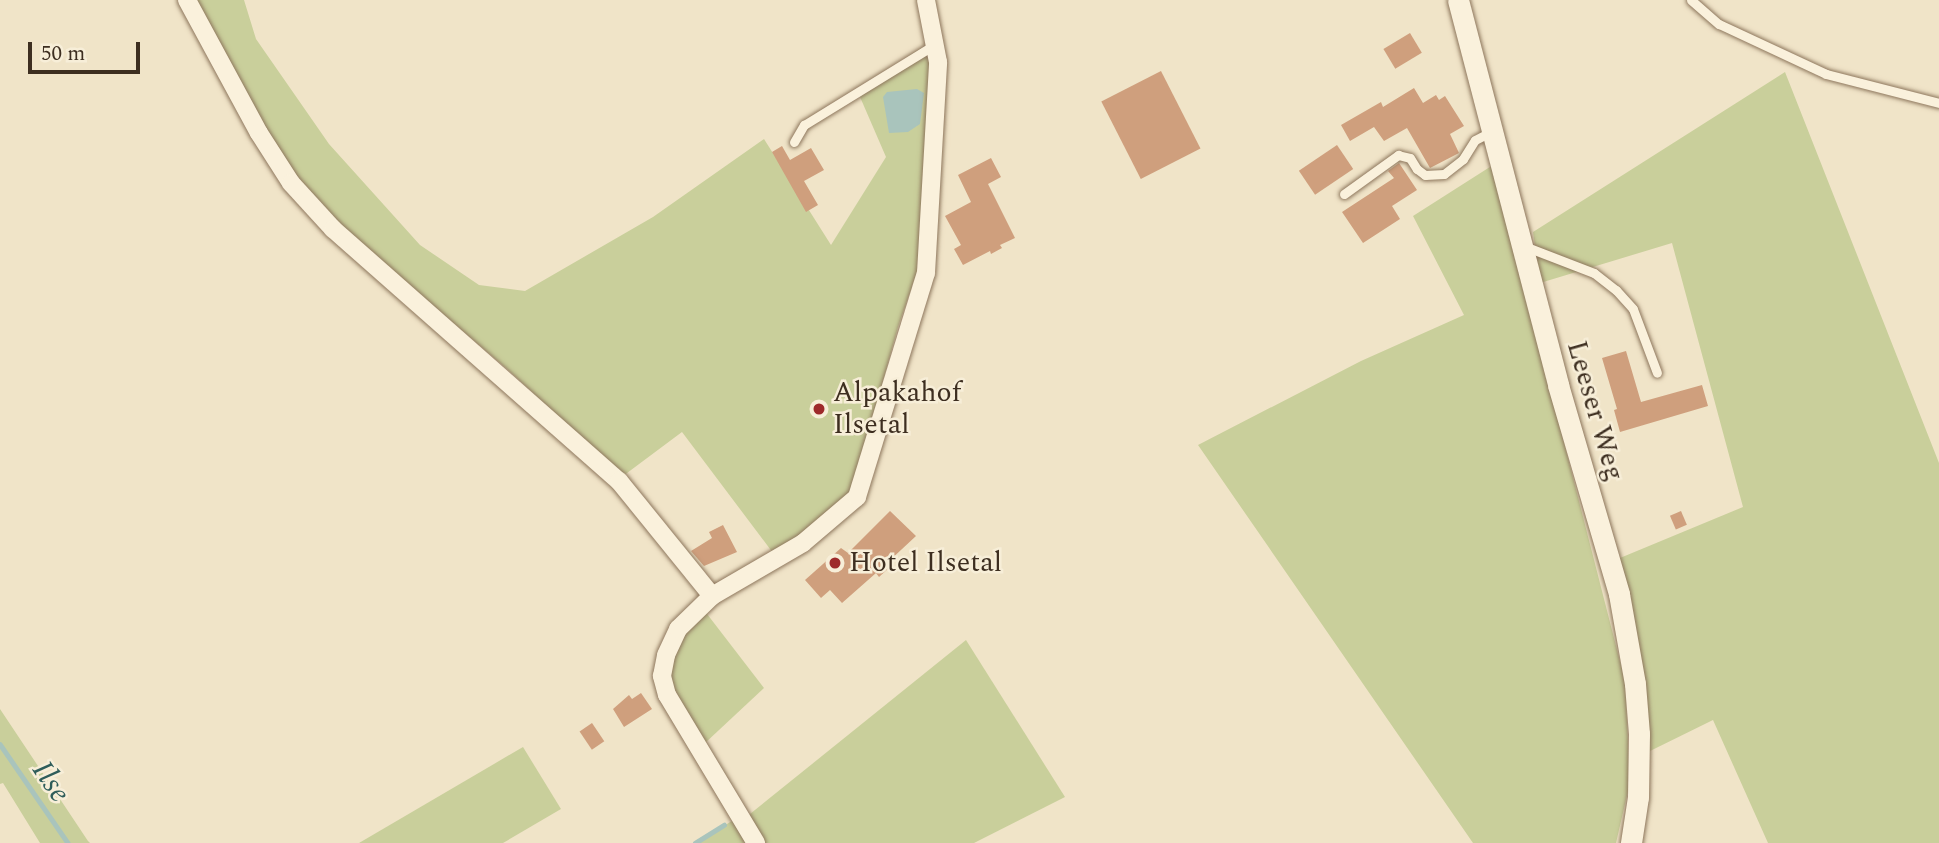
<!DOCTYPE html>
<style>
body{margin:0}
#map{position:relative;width:1939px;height:843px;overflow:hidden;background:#f0e4c8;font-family:Spectral,serif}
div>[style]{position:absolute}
.green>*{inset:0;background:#c9cf9b}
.water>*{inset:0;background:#a9c4bc}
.stream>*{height:4.5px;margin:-2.25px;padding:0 2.25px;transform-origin:2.25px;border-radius:2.25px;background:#a9c4bc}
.building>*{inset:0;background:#cf9f7d;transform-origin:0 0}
.roads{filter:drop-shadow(0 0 2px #8d765c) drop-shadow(0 0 2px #8d765c)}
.service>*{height:9px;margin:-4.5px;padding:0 4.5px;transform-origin:4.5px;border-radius:4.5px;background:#faf1dc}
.minor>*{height:18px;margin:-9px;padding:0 9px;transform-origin:9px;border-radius:9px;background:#faf1dc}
.tertiary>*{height:21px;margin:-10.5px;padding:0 10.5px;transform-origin:10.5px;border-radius:10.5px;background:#faf1dc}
.dots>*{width:19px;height:19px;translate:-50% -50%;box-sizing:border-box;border:4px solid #f7eed8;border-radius:50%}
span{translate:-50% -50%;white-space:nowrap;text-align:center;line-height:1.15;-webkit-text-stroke:5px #f7eed8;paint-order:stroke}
.poi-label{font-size:28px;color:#3d2e20}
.left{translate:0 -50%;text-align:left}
.street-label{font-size:28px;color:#3d2e20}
.water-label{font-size:30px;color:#2f5d5a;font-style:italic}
.scale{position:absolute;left:28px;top:42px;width:112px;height:32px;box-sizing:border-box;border:4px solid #3d2e20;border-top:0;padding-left:9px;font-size:21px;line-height:24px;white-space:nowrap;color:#3d2e20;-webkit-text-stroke:5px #f7eed8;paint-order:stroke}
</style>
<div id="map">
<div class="green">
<div style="clip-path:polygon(194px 0,244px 0,256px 39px,329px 144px,420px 245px,479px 285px,525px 291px,653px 217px,764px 139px,831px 245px,886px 157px,857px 90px,921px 48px,933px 67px,917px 272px,898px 327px,852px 492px,826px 518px,773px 553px,682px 432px,623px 476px,506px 368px,337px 224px,296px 180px,264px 132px)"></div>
<div style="clip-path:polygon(1785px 72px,1939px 463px,1939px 843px,1768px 843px,1713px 720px,1648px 752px,1645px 682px,1620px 558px,1743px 507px,1672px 243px,1540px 283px,1533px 232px)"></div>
<div style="clip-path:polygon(1493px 165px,1625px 681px,1630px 782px,1616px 843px,1473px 843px,1198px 445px,1361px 361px,1464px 315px,1413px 216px)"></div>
<div style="clip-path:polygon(704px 610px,764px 688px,704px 744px,671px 692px,668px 673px,682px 634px)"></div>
<div style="clip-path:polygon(966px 640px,1065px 797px,974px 843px,760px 843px,745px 818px)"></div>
<div style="clip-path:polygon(0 709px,88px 841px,90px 843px,40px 843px,3px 783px,0 784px)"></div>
<div style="clip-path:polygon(523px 747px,561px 809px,503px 843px,359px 843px)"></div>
<div style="clip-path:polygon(737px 818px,750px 843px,695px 843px)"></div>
</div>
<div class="water">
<div style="clip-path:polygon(917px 89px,924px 93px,920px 124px,908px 132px,889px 133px,883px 97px,887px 92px)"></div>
</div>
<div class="stream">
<div style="left:0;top:744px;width:120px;rotate:55.5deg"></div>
<div style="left:695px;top:843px;width:34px;rotate:-32deg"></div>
</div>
<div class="building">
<div style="left:1410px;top:33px;width:23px;height:31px;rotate:59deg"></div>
<div style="left:1161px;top:71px;width:87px;height:67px;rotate:63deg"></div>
<div style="clip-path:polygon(1414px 88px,1423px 103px,1436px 95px,1439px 100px,1445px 96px,1464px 126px,1450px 134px,1459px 153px,1430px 168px,1407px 128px,1384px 141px,1374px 127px,1350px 141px,1341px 125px,1381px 102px,1383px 107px)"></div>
<div style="left:1337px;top:145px;width:29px;height:46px;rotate:56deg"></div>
<div style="clip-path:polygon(782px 146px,790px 160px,811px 148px,824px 170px,804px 181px,818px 205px,806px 212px,772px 152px)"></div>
<div style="clip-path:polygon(991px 158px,1001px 177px,988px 184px,1015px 238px,1000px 245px,1002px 248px,991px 254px,990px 251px,963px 265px,954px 249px,961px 245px,945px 216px,971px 202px,958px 175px)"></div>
<div style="clip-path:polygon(1399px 163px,1417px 190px,1392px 206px,1400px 219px,1363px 243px,1342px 212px,1394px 178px,1388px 171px)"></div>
<div style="clip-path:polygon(1626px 351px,1641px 402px,1702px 385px,1708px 406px,1620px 432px,1614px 410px,1617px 409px,1602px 358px)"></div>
<div style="clip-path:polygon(890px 511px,916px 536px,887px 563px,890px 567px,879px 577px,876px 573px,842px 603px,830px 590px,821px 598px,805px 580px,841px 548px,848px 553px)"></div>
<div style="left:1681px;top:511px;width:15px;height:12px;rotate:67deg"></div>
<div style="clip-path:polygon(723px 525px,737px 552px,704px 566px,691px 551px,712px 538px,709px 532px)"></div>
<div style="clip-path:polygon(641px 693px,652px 709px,624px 727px,613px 709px,629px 695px,632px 699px)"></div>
<div style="left:592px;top:723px;width:22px;height:15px;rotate:56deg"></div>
</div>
<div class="roads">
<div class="service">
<div style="left:1691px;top:0;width:37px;rotate:41deg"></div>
<div style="left:1719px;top:24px;width:118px;rotate:25deg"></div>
<div style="left:1826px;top:74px;width:117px;rotate:14.4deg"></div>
<div style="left:794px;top:142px;width:20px;rotate:-60deg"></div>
<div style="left:804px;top:125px;width:153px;rotate:-31.6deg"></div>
<div style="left:1344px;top:194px;width:67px;rotate:-35.8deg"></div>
<div style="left:1398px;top:155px;width:12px;rotate:14deg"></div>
<div style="left:1410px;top:158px;width:13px;rotate:58deg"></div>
<div style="left:1417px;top:169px;width:10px;rotate:37deg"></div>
<div style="left:1425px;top:175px;width:19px;rotate:-3deg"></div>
<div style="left:1444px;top:174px;width:24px;rotate:-38deg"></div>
<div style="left:1463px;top:159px;width:22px;rotate:-58deg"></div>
<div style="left:1475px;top:140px;width:18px;rotate:-27deg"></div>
<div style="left:1524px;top:246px;width:75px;rotate:21.1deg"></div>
<div style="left:1594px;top:273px;width:28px;rotate:38deg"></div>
<div style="left:1616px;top:290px;width:25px;rotate:48deg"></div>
<div style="left:1633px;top:309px;width:68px;rotate:69.4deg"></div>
</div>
<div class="minor">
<div style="left:187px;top:0;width:151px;rotate:61.6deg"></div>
<div style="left:259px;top:133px;width:59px;rotate:57.4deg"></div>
<div style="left:291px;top:183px;width:62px;rotate:47.6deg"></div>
<div style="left:333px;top:229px;width:381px;rotate:41.4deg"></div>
<div style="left:619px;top:481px;width:148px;rotate:51deg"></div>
<div style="left:756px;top:843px;width:173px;rotate:-121deg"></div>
<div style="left:667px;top:695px;width:20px;rotate:-105deg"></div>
<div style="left:662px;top:676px;width:21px;rotate:-79deg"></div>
<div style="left:666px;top:655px;width:29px;rotate:-65deg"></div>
<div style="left:678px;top:629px;width:47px;rotate:-44.1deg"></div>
<div style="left:712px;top:596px;width:105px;rotate:-30.2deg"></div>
<div style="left:803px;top:543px;width:71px;rotate:-40.4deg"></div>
<div style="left:857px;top:497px;width:234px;rotate:-72.9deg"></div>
<div style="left:926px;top:273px;width:211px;rotate:-86.7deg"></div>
<div style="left:938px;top:62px;width:63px;rotate:-101deg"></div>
</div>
<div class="tertiary">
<div style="left:1458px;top:0;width:398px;rotate:75.4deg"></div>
<div style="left:1558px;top:385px;width:218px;rotate:73.7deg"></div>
<div style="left:1619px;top:594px;width:91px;rotate:79.9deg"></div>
<div style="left:1635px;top:684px;width:50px;rotate:85.4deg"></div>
<div style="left:1639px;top:734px;width:63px;rotate:90.9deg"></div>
<div style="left:1638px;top:797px;width:47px;rotate:98.7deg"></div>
</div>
</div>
<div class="dots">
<div style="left:819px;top:409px;background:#9e2a2b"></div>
<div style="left:835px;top:563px;background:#9e2a2b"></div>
</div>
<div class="poi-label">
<span class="left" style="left:833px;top:409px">Alpakahof<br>Ilsetal</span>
<span class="left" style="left:849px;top:563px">Hotel Ilsetal</span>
</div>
<div class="street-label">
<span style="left:1595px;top:411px;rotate:74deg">Leeser Weg</span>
</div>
<div class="water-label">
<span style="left:51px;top:782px;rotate:56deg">Ilse</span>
</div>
<div class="scale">50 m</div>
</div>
